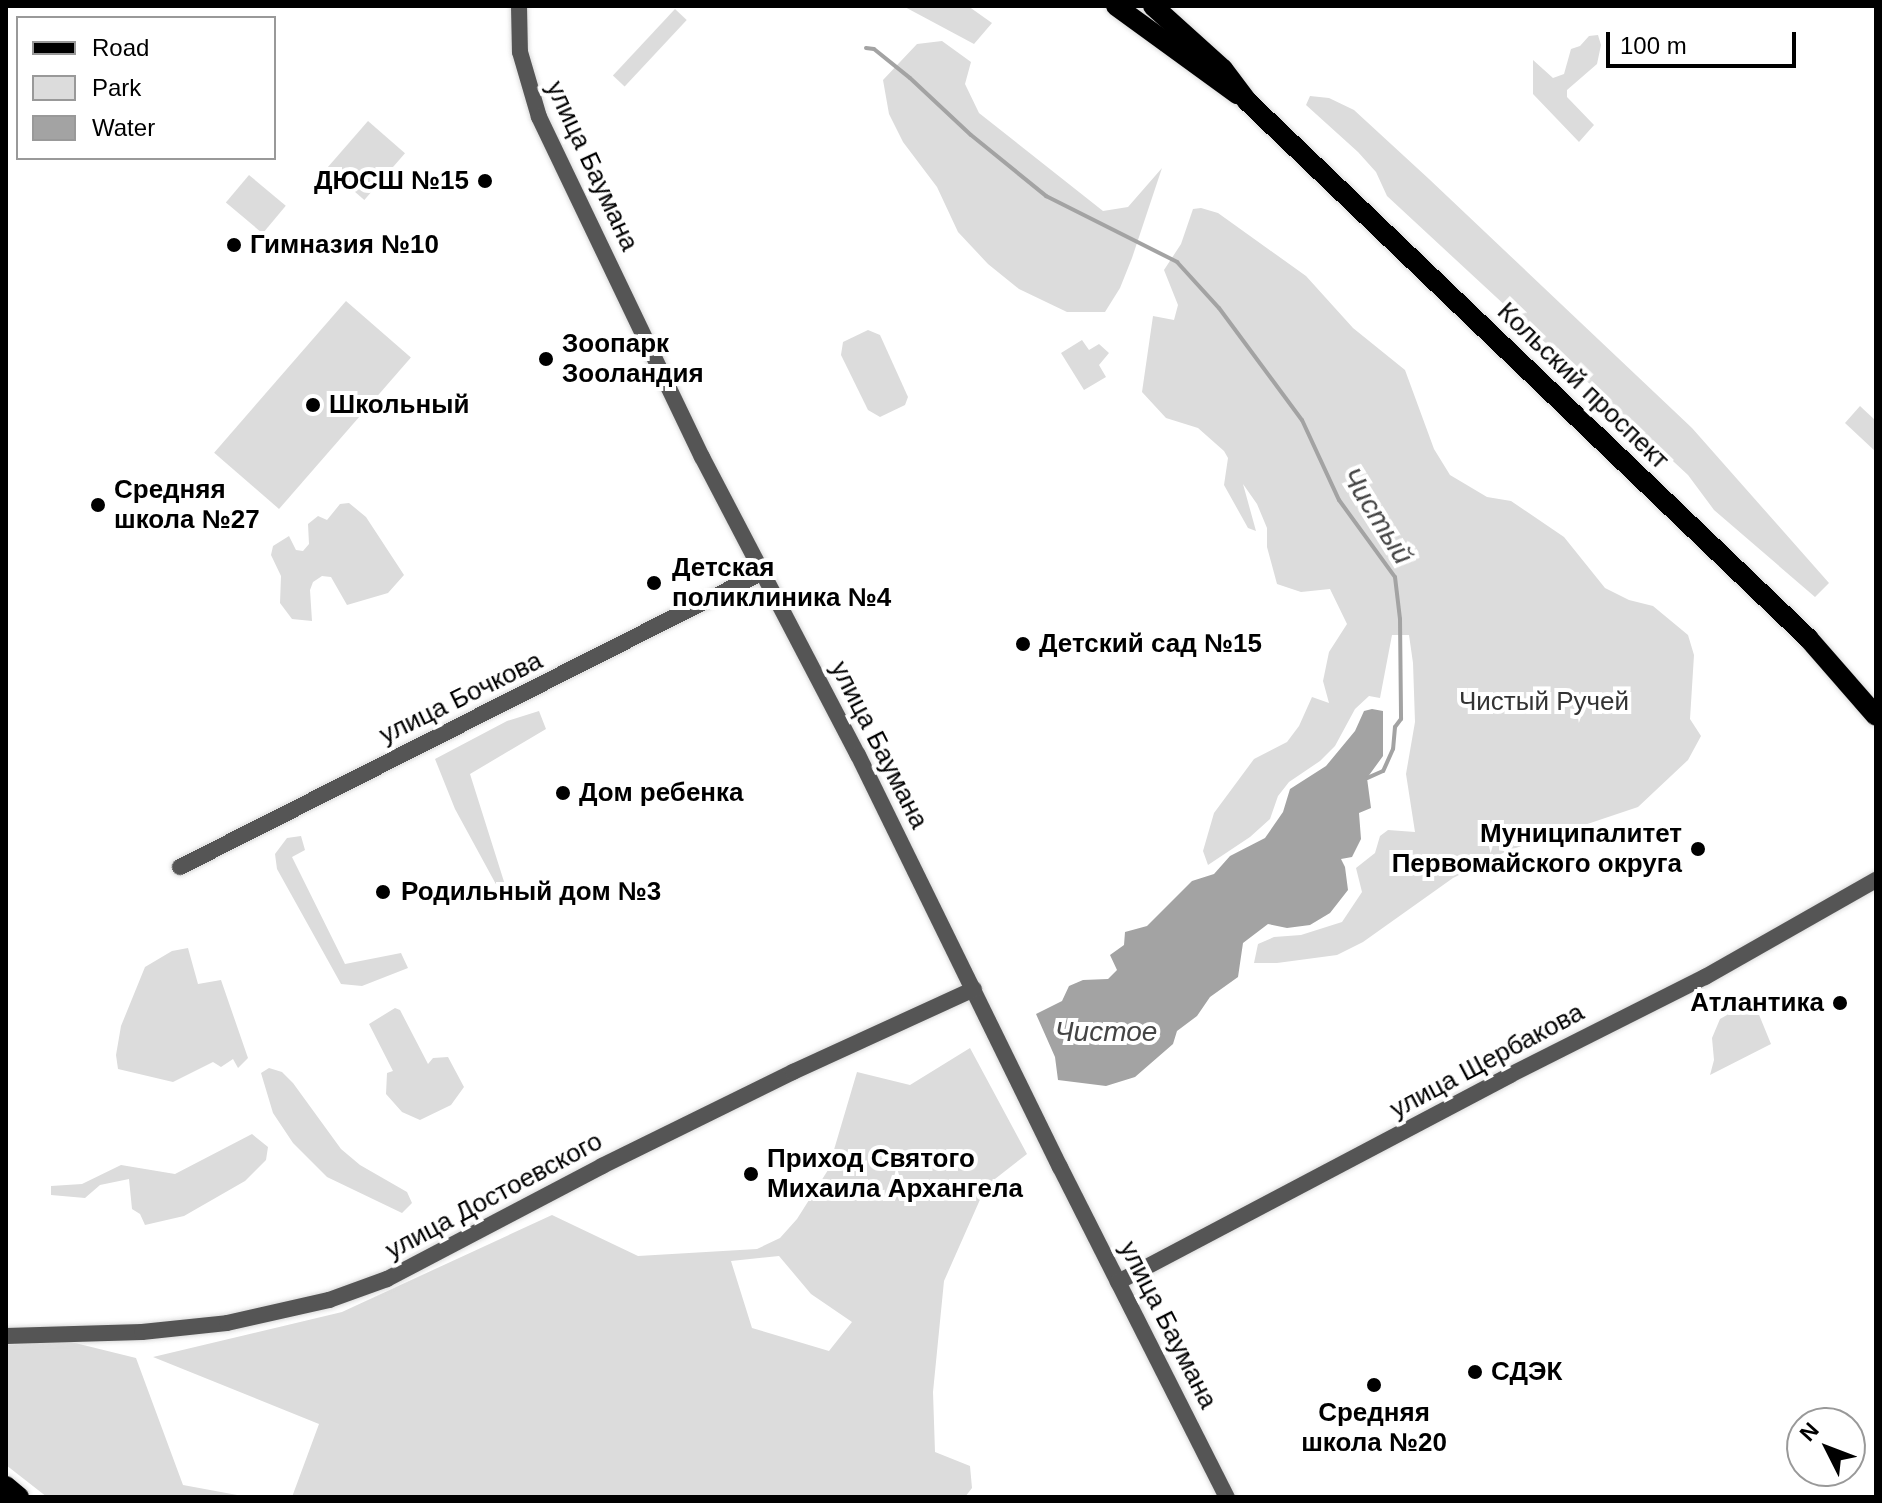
<!DOCTYPE html>
<meta charset="utf-8">
<style>
body{margin:0}
#map{position:relative;width:1882px;height:1503px;overflow:hidden;background:#fff;font-family:Helvetica,sans-serif}
div>[style]{position:absolute}
.green>*{inset:0;background:#dcdcdc;transform-origin:0 0}
.water>*{inset:0;background:#a3a3a3}
.stream>*{height:4px;margin:-2px;padding:0 2px;transform-origin:2px;border-radius:2px;background:#a3a3a3}
.roads{filter:drop-shadow(0 0 2px #dbdbdb) drop-shadow(0 0 2px #dbdbdb)}
.minor>*{height:16px;margin:-8px;padding:0 8px;transform-origin:8px;border-radius:8px;background:#555}
.major>*{height:20px;margin:-10px;padding:0 10px;transform-origin:10px;border-radius:10px;background:#000}
.dots>*{width:22px;height:22px;translate:-50% -50%;box-sizing:border-box;border:4px solid #fff;border-radius:50%}
span{translate:-50% -50%;white-space:nowrap;text-align:center;line-height:1.15;-webkit-text-stroke:8px #fff;paint-order:stroke}
.street-label{font-size:26px;color:#000}
.poi-label{font-size:26px;color:#000;font-weight:700}
.right{translate:-100% -50%;text-align:right}
.left{translate:0 -50%;text-align:left}
.park-label{font-size:26px;color:#333}
.water-label{font-size:28px;color:#444;font-style:italic}
.frame{position:absolute;inset:0;border:8px solid #000;pointer-events:none}
.legend{position:absolute;left:16px;top:16px;width:260px;height:144px;box-sizing:border-box;background:#fff;border:2px solid #999;margin:0;padding:10px 14px;list-style:none;font-size:24px;color:#000}
.legend li{display:flex;align-items:center;gap:16px;height:40px}
.legend b{width:40px;border:2px solid #999}
.north{position:absolute;left:1786px;top:1407px;width:80px;height:80px;box-sizing:border-box;background:#fff;border:2px solid #999;border-radius:50%;rotate:312deg;font-size:22px;font-weight:700;line-height:32px;text-align:center;color:#000}
.north::after{content:'';display:block;margin:auto;width:28px;height:36px;background:#000;clip-path:polygon(50% 0,100% 100%,50% 72%,0 100%)}
.scale{position:absolute;left:1606px;top:32px;width:190px;height:36px;box-sizing:border-box;border:4px solid #000;border-top:0;padding-left:10px;font-size:24px;line-height:28px;white-space:nowrap;color:#000;-webkit-text-stroke:6px #fff;paint-order:stroke}
</style>
<div id="map">
<div class="green">
<div style="clip-path:polygon(903px 6px,968px 6px,992px 23px,974px 44px)"></div>
<div style="left:675px;top:9px;width:16px;height:91px;rotate:43deg"></div>
<div style="clip-path:polygon(1598px 35px,1601px 45px,1597px 64px,1567px 90px,1567px 97px,1594px 125px,1579px 142px,1533px 94px,1533px 60px,1553px 78px,1564px 74px,1571px 49px,1580px 46px,1589px 36px)"></div>
<div style="clip-path:polygon(942px 41px,971px 62px,965px 84px,979px 113px,1103px 211px,1128px 207px,1162px 168px,1132px 258px,1120px 288px,1105px 312px,1067px 312px,1019px 289px,988px 264px,958px 232px,937px 187px,903px 142px,889px 114px,883px 80px,917px 44px)"></div>
<div style="clip-path:polygon(1310px 96px,1329px 98px,1354px 110px,1429px 179px,1692px 428px,1829px 583px,1815px 597px,1714px 510px,1688px 475px,1387px 196px,1376px 172px,1358px 152px,1306px 105px)"></div>
<div style="left:368px;top:121px;width:49px;height:62px;rotate:41deg"></div>
<div style="left:249px;top:175px;width:48px;height:36px;rotate:40deg"></div>
<div style="clip-path:polygon(1201px 208px,1218px 213px,1306px 276px,1353px 328px,1405px 370px,1434px 449px,1450px 475px,1487px 497px,1511px 501px,1564px 537px,1605px 588px,1629px 600px,1653px 606px,1688px 635px,1694px 655px,1690px 719px,1701px 736px,1688px 760px,1638px 807px,1507px 851px,1453px 878px,1363px 942px,1337px 955px,1277px 963px,1254px 963px,1258px 944px,1274px 937px,1301px 935px,1342px 922px,1362px 892px,1356px 868px,1375px 853px,1380px 836px,1388px 830px,1415px 832px,1406px 774px,1415px 722px,1413px 663px,1409px 635px,1392px 635px,1380px 698px,1369px 696px,1355px 709px,1335px 746px,1320px 761px,1289px 782px,1278px 796px,1270px 819px,1250px 837px,1208px 865px,1203px 851px,1214px 813px,1254px 759px,1287px 742px,1299px 726px,1312px 697px,1329px 703px,1323px 681px,1329px 652px,1347px 624px,1330px 589px,1301px 592px,1277px 584px,1267px 547px,1267px 528px,1257px 504px,1243px 484px,1256px 531px,1248px 528px,1224px 485px,1228px 458px,1224px 451px,1198px 428px,1166px 418px,1142px 392px,1153px 316px,1174px 320px,1178px 305px,1164px 270px,1181px 244px,1193px 209px)"></div>
<div style="left:346px;top:301px;width:86px;height:201px;rotate:41deg"></div>
<div style="clip-path:polygon(868px 330px,880px 335px,908px 397px,905px 405px,880px 417px,868px 410px,841px 355px,843px 342px)"></div>
<div style="clip-path:polygon(1082px 340px,1089px 350px,1099px 344px,1109px 353px,1099px 365px,1106px 377px,1084px 390px,1061px 353px)"></div>
<div style="clip-path:polygon(1860px 406px,1876px 421px,1876px 452px,1845px 423px)"></div>
<div style="clip-path:polygon(349px 503px,366px 517px,404px 575px,388px 593px,347px 605px,331px 577px,322px 576px,313px 582px,310px 590px,312px 621px,292px 619px,280px 603px,281px 576px,271px 555px,273px 546px,289px 536px,296px 550px,303px 551px,309px 544px,308px 524px,318px 516px,327px 520px,340px 504px)"></div>
<div style="clip-path:polygon(539px 711px,546px 729px,470px 774px,506px 888px,498px 888px,455px 809px,435px 759px,507px 721px)"></div>
<div style="clip-path:polygon(301px 836px,305px 850px,292px 857px,345px 964px,401px 953px,408px 968px,362px 986px,341px 984px,277px 869px,275px 854px,287px 838px)"></div>
<div style="clip-path:polygon(188px 948px,198px 984px,221px 980px,248px 1058px,238px 1068px,233px 1059px,221px 1067px,213px 1062px,173px 1082px,118px 1069px,116px 1055px,121px 1026px,145px 967px,172px 951px)"></div>
<div style="clip-path:polygon(1753px 1000px,1771px 1044px,1710px 1075px,1714px 1060px,1712px 1038px,1720px 1019px)"></div>
<div style="clip-path:polygon(395px 1008px,400px 1010px,428px 1064px,433px 1058px,448px 1057px,464px 1087px,451px 1105px,420px 1120px,402px 1112px,386px 1094px,387px 1073px,393px 1071px,369px 1024px)"></div>
<div style="clip-path:polygon(evenodd,970px 1048px,1027px 1154px,986px 1186px,944px 1281px,933px 1392px,935px 1452px,970px 1466px,972px 1488px,965px 1497px,292px 1497px,319px 1424px,153px 1357px,342px 1312px,552px 1215px,638px 1256px,757px 1249px,780px 1238px,797px 1219px,828px 1170px,857px 1072px,910px 1085px,970px 1048px,779px 1256px,811px 1294px,852px 1322px,829px 1351px,752px 1328px,731px 1261px,779px 1256px)"></div>
<div style="clip-path:polygon(269px 1068px,282px 1072px,293px 1083px,341px 1149px,360px 1165px,407px 1192px,412px 1203px,402px 1213px,327px 1177px,293px 1143px,273px 1113px,261px 1073px)"></div>
<div style="clip-path:polygon(252px 1134px,268px 1147px,266px 1160px,245px 1181px,184px 1216px,145px 1225px,140px 1214px,132px 1209px,129px 1179px,100px 1185px,85px 1198px,51px 1195px,51px 1186px,82px 1184px,121px 1165px,175px 1174px)"></div>
<div style="clip-path:polygon(67px 1341px,136px 1358px,183px 1485px,248px 1497px,47px 1497px,6px 1465px,6px 1345px)"></div>
</div>
<div class="water">
<div style="clip-path:polygon(1372px 709px,1383px 711px,1383px 756px,1367px 778px,1371px 808px,1359px 813px,1361px 839px,1352px 857px,1341px 859px,1345px 867px,1348px 890px,1330px 913px,1310px 925px,1287px 928px,1268px 924px,1243px 943px,1238px 977px,1210px 997px,1197px 1016px,1177px 1031px,1173px 1044px,1135px 1077px,1106px 1086px,1058px 1080px,1055px 1057px,1036px 1014px,1062px 1001px,1069px 986px,1083px 980px,1108px 979px,1117px 970px,1110px 955px,1124px 945px,1125px 932px,1147px 926px,1192px 881px,1214px 874px,1230px 856px,1265px 838px,1283px 812px,1290px 789px,1326px 766px,1355px 731px,1364px 711px)"></div>
</div>
<div class="stream">
<div style="left:866px;top:48px;width:8px;rotate:7deg"></div>
<div style="left:874px;top:49px;width:46px;rotate:38.9deg"></div>
<div style="left:910px;top:78px;width:83px;rotate:43.1deg"></div>
<div style="left:971px;top:135px;width:97px;rotate:39.1deg"></div>
<div style="left:1046px;top:196px;width:147px;rotate:26.7deg"></div>
<div style="left:1177px;top:262px;width:62px;rotate:47.6deg"></div>
<div style="left:1219px;top:308px;width:139px;rotate:53.5deg"></div>
<div style="left:1302px;top:420px;width:88px;rotate:65.2deg"></div>
<div style="left:1339px;top:500px;width:95px;rotate:54deg"></div>
<div style="left:1395px;top:577px;width:42px;rotate:83.2deg"></div>
<div style="left:1400px;top:619px;width:100px;rotate:89.4deg"></div>
<div style="left:1401px;top:719px;width:10px;rotate:127deg"></div>
<div style="left:1395px;top:727px;width:22px;rotate:95deg"></div>
<div style="left:1393px;top:749px;width:24px;rotate:114deg"></div>
<div style="left:1383px;top:771px;width:17px;rotate:156deg"></div>
</div>
<div class="roads">
<div class="minor">
<div style="left:519px;top:6px;width:46px;rotate:88.8deg"></div>
<div style="left:520px;top:52px;width:68px;rotate:73.7deg"></div>
<div style="left:539px;top:117px;width:377px;rotate:64.4deg"></div>
<div style="left:702px;top:457px;width:336px;rotate:62.4deg"></div>
<div style="left:858px;top:755px;width:459px;rotate:63.9deg"></div>
<div style="left:1060px;top:1167px;width:370px;rotate:63.2deg"></div>
<div style="left:180px;top:867px;width:653px;rotate:-26.84deg"></div>
<div style="left:1118px;top:1282px;width:443px;rotate:-27.8deg"></div>
<div style="left:1510px;top:1075px;width:218px;rotate:-26.7deg"></div>
<div style="left:1705px;top:977px;width:197px;rotate:-29.6deg"></div>
<div style="left:6px;top:1336px;width:136px;rotate:-1.7deg"></div>
<div style="left:142px;top:1332px;width:85px;rotate:-6deg"></div>
<div style="left:227px;top:1323px;width:105px;rotate:-12.7deg"></div>
<div style="left:329px;top:1300px;width:62px;rotate:-19.9deg"></div>
<div style="left:387px;top:1279px;width:243px;rotate:-27.7deg"></div>
<div style="left:602px;top:1166px;width:213px;rotate:-26.2deg"></div>
<div style="left:793px;top:1072px;width:199px;rotate:-24.6deg"></div>
</div>
<div class="major">
<div style="left:1116px;top:6px;width:150px;rotate:36deg"></div>
<div style="left:1153px;top:6px;width:94px;rotate:42deg"></div>
<div style="left:1223px;top:69px;width:40px;rotate:53deg"></div>
<div style="left:1247px;top:101px;width:777px;rotate:43.75deg"></div>
<div style="left:1808px;top:638px;width:103px;rotate:48.9deg"></div>
<div style="left:6px;top:1486px;width:17px;rotate:40deg"></div>
</div>
</div>
<div class="dots">
<div style="left:485px;top:181px;background:#000"></div>
<div style="left:234px;top:245px;background:#000"></div>
<div style="left:546px;top:359px;background:#000"></div>
<div style="left:313px;top:405px;background:#000"></div>
<div style="left:98px;top:505px;background:#000"></div>
<div style="left:654px;top:583px;background:#000"></div>
<div style="left:1023px;top:644px;background:#000"></div>
<div style="left:563px;top:793px;background:#000"></div>
<div style="left:1698px;top:849px;background:#000"></div>
<div style="left:383px;top:892px;background:#000"></div>
<div style="left:1840px;top:1003px;background:#000"></div>
<div style="left:751px;top:1174px;background:#000"></div>
<div style="left:1475px;top:1372px;background:#000"></div>
<div style="left:1374px;top:1385px;background:#000"></div>
</div>
<div class="street-label">
<span style="left:592px;top:166px;rotate:65deg">улица Баумана</span>
<span style="left:1583px;top:386px;rotate:44deg">Кольский проспект</span>
<span style="left:461px;top:698px;rotate:-26deg">улица Бочкова</span>
<span style="left:879px;top:745px;rotate:63deg">улица Баумана</span>
<span style="left:1487px;top:1061px;rotate:-28deg">улица Щербакова</span>
<span style="left:494px;top:1196px;rotate:-28deg">улица Достоевского</span>
<span style="left:1168px;top:1325px;rotate:63deg">улица Баумана</span>
</div>
<div class="poi-label">
<span class="right" style="left:469px;top:181px">ДЮСШ №15</span>
<span class="left" style="left:250px;top:245px">Гимназия №10</span>
<span class="left" style="left:562px;top:359px">Зоопарк<br>Зооландия</span>
<span class="left" style="left:329px;top:405px">Школьный</span>
<span class="left" style="left:114px;top:505px">Средняя<br>школа №27</span>
<span class="left" style="left:672px;top:583px">Детская<br>поликлиника №4</span>
<span class="left" style="left:1039px;top:644px">Детский сад №15</span>
<span class="left" style="left:579px;top:793px">Дом ребенка</span>
<span class="right" style="left:1682px;top:849px">Муниципалитет<br>Первомайского округа</span>
<span class="left" style="left:401px;top:892px">Родильный дом №3</span>
<span class="right" style="left:1824px;top:1003px">Атлантика</span>
<span class="left" style="left:767px;top:1174px">Приход Святого<br>Михаила Архангела</span>
<span class="left" style="left:1491px;top:1372px">СДЭК</span>
<span style="left:1374px;top:1428px">Средняя<br>школа №20</span>
</div>
<div class="park-label">
<span style="left:1544px;top:702px">Чистый Ручей</span>
</div>
<div class="water-label">
<span style="left:1377px;top:516px;rotate:58deg">Чистый</span>
<span style="left:1106px;top:1032px">Чистое</span>
</div>
<div class="frame"></div>
<ul class="legend">
<li><b style="height:10px;background:#000"></b>Road</li>
<li><b style="height:22px;background:#dcdcdc"></b>Park</li>
<li><b style="height:22px;background:#a3a3a3"></b>Water</li>
</ul>
<div class="north">N</div>
<div class="scale">100 m</div>
</div>
